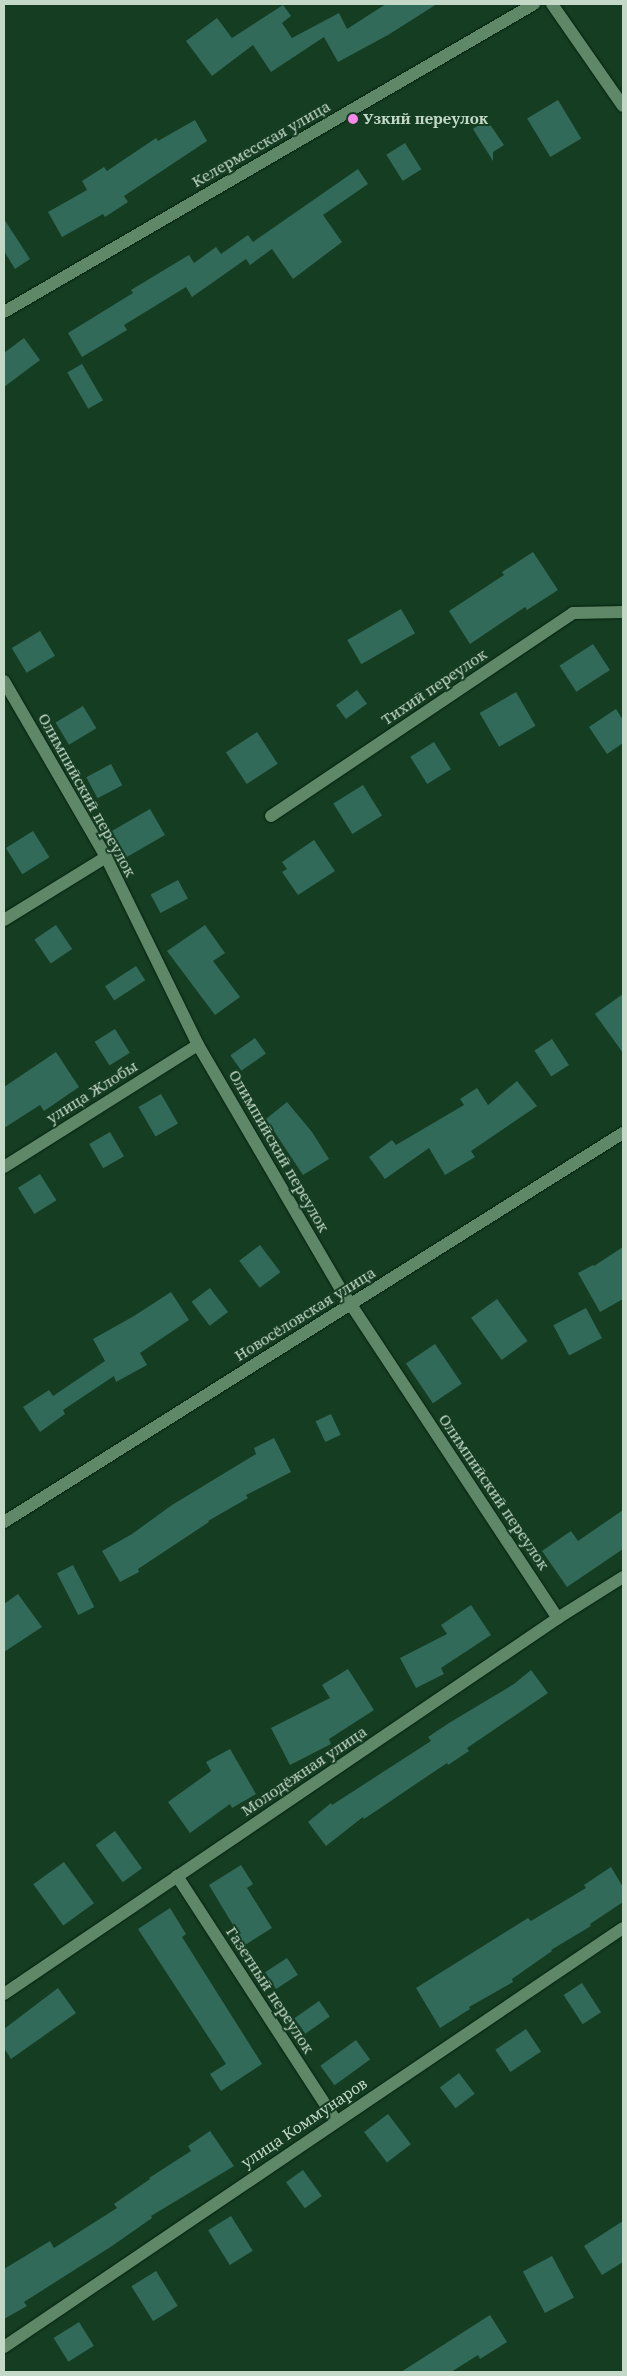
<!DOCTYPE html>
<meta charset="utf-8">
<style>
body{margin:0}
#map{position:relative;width:627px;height:2376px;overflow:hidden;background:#153d22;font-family:"Noto Serif",serif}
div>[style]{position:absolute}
.building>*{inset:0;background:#316a59;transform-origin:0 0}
.roads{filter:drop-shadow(0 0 1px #04220e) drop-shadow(0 0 1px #04220e)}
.minor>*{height:12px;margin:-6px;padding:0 6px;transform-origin:6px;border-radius:6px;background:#5f8869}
.tertiary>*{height:12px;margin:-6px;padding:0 6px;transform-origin:6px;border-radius:6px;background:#5f8869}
.dots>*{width:14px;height:14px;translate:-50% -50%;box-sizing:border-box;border:2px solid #153d22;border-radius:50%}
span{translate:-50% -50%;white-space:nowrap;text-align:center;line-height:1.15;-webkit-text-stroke:4px #153d22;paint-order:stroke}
.poi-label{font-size:15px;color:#c3d8c7;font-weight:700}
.left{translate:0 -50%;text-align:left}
.street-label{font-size:15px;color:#c3d8c7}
.frame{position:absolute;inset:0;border:5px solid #c3d8c7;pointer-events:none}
</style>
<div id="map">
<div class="building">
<div style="clip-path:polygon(386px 4px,437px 4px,388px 35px,338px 62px,324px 37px,271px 72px,253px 45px,212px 76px,186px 41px,217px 18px,232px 38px,283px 5px,291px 16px,282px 23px,292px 38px,339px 13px,347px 29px)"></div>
<div style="left:558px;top:100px;width:45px;height:36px;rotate:59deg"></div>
<div style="clip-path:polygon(195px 120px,207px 141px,124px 196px,128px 202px,105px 217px,103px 214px,62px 237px,48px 212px,87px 190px,82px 181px,104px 167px,107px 171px,156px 138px,158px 141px)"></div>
<div style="clip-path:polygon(487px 120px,504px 145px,493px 152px,493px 161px,473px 129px)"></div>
<div style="left:405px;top:143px;width:31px;height:22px;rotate:58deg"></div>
<div style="clip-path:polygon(358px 169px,368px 184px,323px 215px,342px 242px,293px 279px,272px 249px,250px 265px,246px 259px,192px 297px,186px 287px,124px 325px,127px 330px,82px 357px,68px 333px,133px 293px,131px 290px,189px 255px,194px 263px,216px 247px,221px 254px,248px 235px,253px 242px)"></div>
<div style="clip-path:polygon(4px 219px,30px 259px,15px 269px,4px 251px)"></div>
<div style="clip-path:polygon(24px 338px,40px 360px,4px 387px,4px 353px)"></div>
<div style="left:82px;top:364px;width:42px;height:17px;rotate:60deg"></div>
<div style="clip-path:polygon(533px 552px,558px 590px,527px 610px,525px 607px,470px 644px,449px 611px,504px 575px,502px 572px)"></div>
<div style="left:401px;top:609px;width:28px;height:62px;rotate:60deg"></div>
<div style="left:40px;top:631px;width:29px;height:33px;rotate:59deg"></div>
<div style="left:593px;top:644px;width:31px;height:40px;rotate:57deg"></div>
<div style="left:357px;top:690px;width:17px;height:26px;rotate:54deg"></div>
<div style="left:516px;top:692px;width:39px;height:42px;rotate:60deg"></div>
<div style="left:83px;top:706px;width:26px;height:32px;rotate:59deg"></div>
<div style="clip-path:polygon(616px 709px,623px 720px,623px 743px,607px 754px,589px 727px)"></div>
<div style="left:257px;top:732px;width:38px;height:37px;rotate:57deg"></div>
<div style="left:434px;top:742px;width:32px;height:28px;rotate:58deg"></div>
<div style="left:111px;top:764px;width:24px;height:28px;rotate:62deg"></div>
<div style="left:363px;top:785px;width:36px;height:35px;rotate:58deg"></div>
<div style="left:150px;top:809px;width:30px;height:44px;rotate:60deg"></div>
<div style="left:33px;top:831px;width:31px;height:32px;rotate:58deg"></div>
<div style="clip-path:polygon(314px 840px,335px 871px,298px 895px,282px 872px,287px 869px,282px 862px)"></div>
<div style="left:178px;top:880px;width:21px;height:31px;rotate:62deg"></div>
<div style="left:56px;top:925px;width:29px;height:26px;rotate:56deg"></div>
<div style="clip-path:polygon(205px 925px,225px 953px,213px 961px,240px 997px,215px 1015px,167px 951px)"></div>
<div style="left:136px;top:966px;width:17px;height:37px;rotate:57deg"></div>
<div style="clip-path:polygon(623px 994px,623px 1053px,595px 1014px)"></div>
<div style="left:115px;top:1029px;width:28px;height:24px;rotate:58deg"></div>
<div style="left:255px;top:1038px;width:19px;height:30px;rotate:55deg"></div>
<div style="left:552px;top:1039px;width:31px;height:21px;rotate:57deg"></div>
<div style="clip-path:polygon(56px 1052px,79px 1087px,44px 1111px,40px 1105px,4px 1128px,4px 1087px)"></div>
<div style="clip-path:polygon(517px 1081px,537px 1106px,471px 1151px,475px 1157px,445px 1175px,429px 1148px,385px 1179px,369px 1157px,392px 1140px,396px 1145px,464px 1105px,460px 1099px,477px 1088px,488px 1105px)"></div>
<div style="left:161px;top:1094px;width:34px;height:26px;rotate:60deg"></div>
<div style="clip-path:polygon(287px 1102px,312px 1132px,329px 1159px,303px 1175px,266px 1119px)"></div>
<div style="left:110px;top:1132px;width:28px;height:24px;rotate:60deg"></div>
<div style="left:40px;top:1174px;width:31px;height:26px;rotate:58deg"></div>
<div style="left:260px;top:1245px;width:34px;height:26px;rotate:53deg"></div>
<div style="clip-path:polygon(623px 1247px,623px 1299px,600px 1312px,578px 1273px,593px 1265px,594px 1266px)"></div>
<div style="left:210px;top:1288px;width:30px;height:23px;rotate:53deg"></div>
<div style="clip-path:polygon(171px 1292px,189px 1320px,140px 1353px,147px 1365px,116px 1382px,114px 1376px,63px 1410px,65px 1414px,40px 1432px,23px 1407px,49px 1390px,53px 1396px,105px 1361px,93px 1339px,134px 1316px)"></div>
<div style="left:497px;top:1299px;width:52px;height:32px;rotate:54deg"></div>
<div style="left:586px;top:1308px;width:34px;height:37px;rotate:62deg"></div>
<div style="left:435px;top:1344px;width:48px;height:35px;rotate:56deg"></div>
<div style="left:331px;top:1414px;width:23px;height:17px;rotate:65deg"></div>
<div style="clip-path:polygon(274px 1438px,291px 1472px,246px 1495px,248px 1498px,208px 1521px,209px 1522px,138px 1569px,139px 1572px,120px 1582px,102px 1551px,132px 1534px,172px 1505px,256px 1454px,254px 1448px)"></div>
<div style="clip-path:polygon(623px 1510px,623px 1549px,567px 1587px,542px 1551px,571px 1531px,578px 1541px)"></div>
<div style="left:73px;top:1565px;width:47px;height:18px;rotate:63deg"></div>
<div style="clip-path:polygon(18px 1594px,42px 1627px,4px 1652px,4px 1604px)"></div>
<div style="clip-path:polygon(471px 1605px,491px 1635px,441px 1668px,444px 1674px,416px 1688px,400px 1658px,447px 1634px,441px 1625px)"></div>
<div style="clip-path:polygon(348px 1669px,374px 1710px,329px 1739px,331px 1744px,290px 1765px,271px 1728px,330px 1698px,322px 1685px)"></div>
<div style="clip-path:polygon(531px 1670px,548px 1693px,467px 1748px,469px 1751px,448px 1765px,447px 1763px,364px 1819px,363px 1817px,326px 1846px,308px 1822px,331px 1803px,332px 1805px,431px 1741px,428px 1737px,449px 1723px,514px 1684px)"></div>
<div style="clip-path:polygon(230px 1749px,256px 1794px,232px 1808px,230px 1804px,190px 1833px,168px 1802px,211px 1771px,206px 1762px)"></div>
<div style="left:115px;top:1831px;width:46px;height:24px;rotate:54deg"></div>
<div style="left:64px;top:1862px;width:51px;height:38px;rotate:54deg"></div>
<div style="clip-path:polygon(241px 1865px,253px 1884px,247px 1888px,272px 1928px,245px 1945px,209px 1885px)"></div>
<div style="clip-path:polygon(611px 1867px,623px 1887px,623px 1902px,590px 1924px,591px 1926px,551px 1950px,552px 1951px,512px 1979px,513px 1982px,469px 2007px,470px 2009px,440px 2028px,416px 1988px,528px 1918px,531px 1921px,586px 1888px,584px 1885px)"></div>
<div style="clip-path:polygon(170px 1908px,186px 1934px,182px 1937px,262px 2064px,221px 2091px,210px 2074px,226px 2064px,138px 1929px)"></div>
<div style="left:287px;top:1958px;width:20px;height:26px;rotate:57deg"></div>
<div style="left:582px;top:1983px;width:35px;height:22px;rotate:57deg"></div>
<div style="clip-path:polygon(58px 1988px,76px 2013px,11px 2059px,4px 2048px,4px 2029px)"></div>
<div style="left:319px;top:2001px;width:19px;height:30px;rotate:55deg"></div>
<div style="left:526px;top:2029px;width:27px;height:37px;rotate:56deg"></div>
<div style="left:356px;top:2040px;width:24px;height:44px;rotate:54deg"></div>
<div style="left:459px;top:2073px;width:26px;height:24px;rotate:53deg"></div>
<div style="left:388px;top:2114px;width:38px;height:30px;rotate:53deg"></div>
<div style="clip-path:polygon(210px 2131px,234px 2166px,151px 2216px,152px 2218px,112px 2246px,24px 2302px,27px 2306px,4px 2319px,4px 2269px,50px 2241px,54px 2248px,117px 2208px,114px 2204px,150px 2179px,149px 2178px,191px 2151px,188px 2146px)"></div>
<div style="left:303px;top:2170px;width:32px;height:21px;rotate:54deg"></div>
<div style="left:231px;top:2216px;width:41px;height:27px;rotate:58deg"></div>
<div style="clip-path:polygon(623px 2221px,623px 2262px,602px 2275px,584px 2246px)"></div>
<div style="left:552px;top:2256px;width:47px;height:33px;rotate:62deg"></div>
<div style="left:156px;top:2271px;width:41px;height:29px;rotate:58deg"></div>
<div style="clip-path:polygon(490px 2315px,507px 2342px,480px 2359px,478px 2355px,451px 2372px,401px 2372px)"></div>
<div style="left:79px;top:2322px;width:28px;height:30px;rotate:58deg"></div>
</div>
<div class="roads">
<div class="minor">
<div style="left:552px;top:4px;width:124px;rotate:55.2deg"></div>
<div style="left:4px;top:681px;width:203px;rotate:59.9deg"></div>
<div style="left:106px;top:857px;width:209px;rotate:63.9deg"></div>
<div style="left:198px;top:1045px;width:285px;rotate:59.7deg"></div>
<div style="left:342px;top:1291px;width:392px;rotate:56.6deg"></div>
<div style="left:271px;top:816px;width:364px;rotate:-33.9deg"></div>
<div style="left:573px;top:613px;width:50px;rotate:-1.1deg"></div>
<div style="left:4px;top:920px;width:120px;rotate:-31.7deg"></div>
<div style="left:4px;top:1167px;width:229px;rotate:-32.2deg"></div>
<div style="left:4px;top:1522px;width:731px;rotate:-32.15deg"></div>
<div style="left:177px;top:1876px;width:292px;rotate:57deg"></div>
<div style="left:4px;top:1994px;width:670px;rotate:-34.16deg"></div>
<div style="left:558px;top:1618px;width:77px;rotate:-32.2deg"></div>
<div style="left:4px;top:2347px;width:747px;rotate:-34.09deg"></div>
</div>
<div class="tertiary">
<div style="left:4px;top:312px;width:613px;rotate:-30.16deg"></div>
</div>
</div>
<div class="dots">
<div style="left:353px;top:119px;background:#f888eb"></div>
</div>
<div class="poi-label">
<span class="left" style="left:363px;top:119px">Узкий переулок</span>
</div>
<div class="street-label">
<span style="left:261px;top:144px;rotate:-30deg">Келермесская улица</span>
<span style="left:434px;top:687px;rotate:-34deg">Тихий переулок</span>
<span style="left:87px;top:795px;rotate:61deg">Олимпийский переулок</span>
<span style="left:92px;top:1092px;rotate:-32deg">улица Жлобы</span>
<span style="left:279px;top:1151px;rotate:60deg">Олимпийский переулок</span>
<span style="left:305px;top:1314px;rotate:-32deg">Новосёловская улица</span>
<span style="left:494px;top:1492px;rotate:56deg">Олимпийский переулок</span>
<span style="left:304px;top:1771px;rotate:-34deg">Молодёжная улица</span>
<span style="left:270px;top:1990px;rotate:57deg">Газетный переулок</span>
<span style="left:304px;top:2123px;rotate:-34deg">улица Коммунаров</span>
</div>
<div class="frame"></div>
</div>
